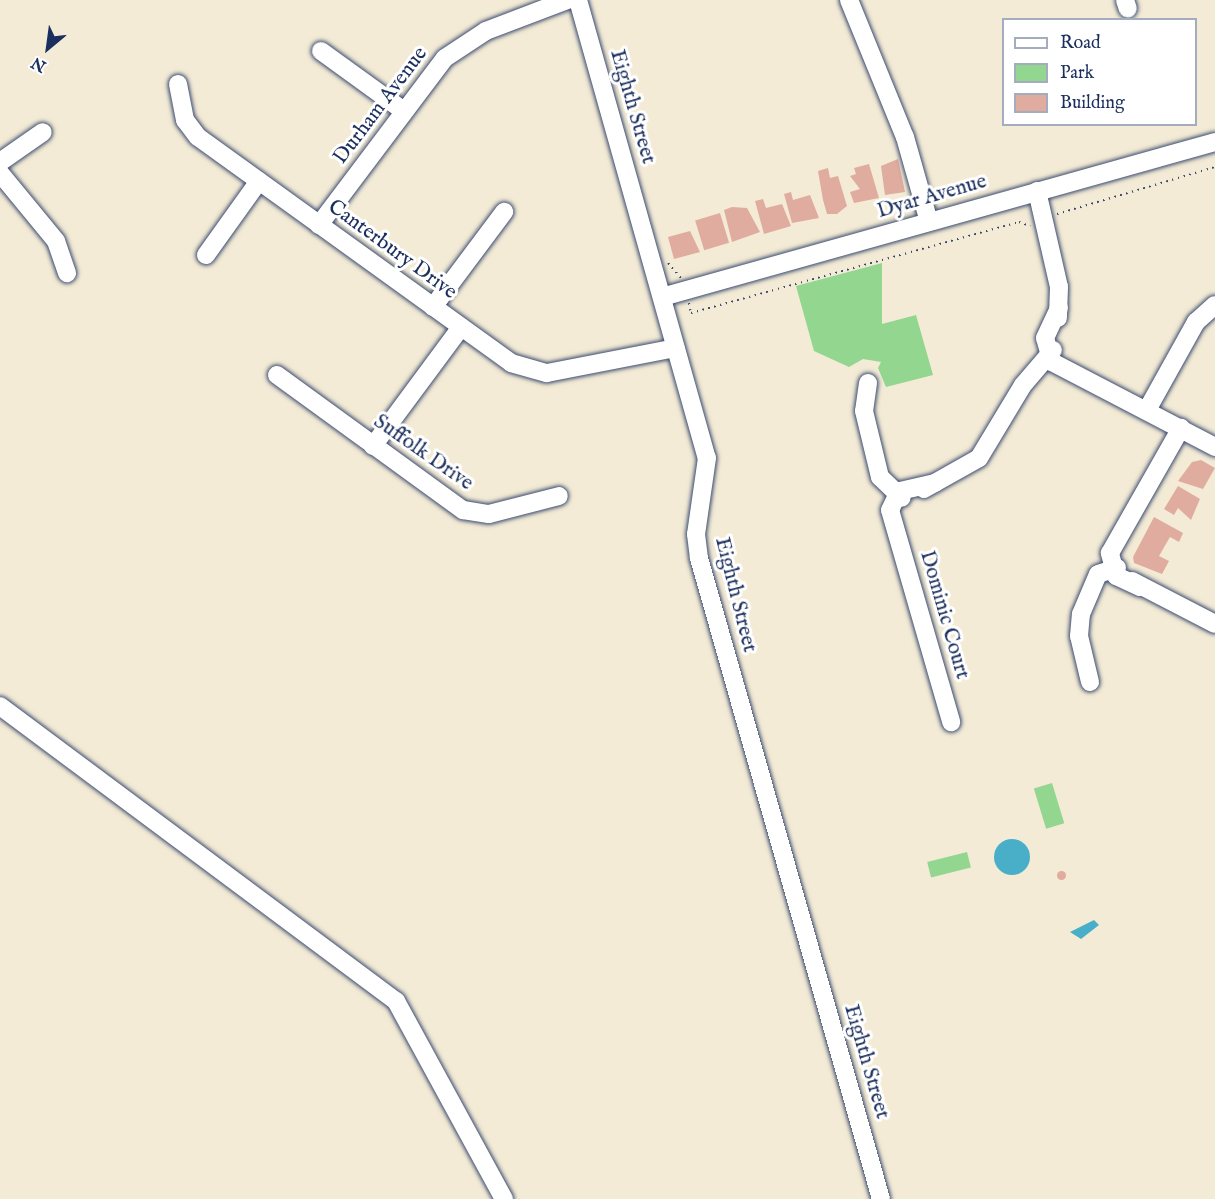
<!DOCTYPE html>
<style>
body{margin:0}
#map{position:relative;width:1215px;height:1199px;overflow:hidden;background:#f3ebd5;font-family:"IM FELL English",serif}
div>[style]{position:absolute}
.green>*{inset:0;background:#92d68f;transform-origin:0 0}
.water>*{inset:0;background:#49afc9}
.round{border-radius:50%}
.building>*{inset:0;background:#dfac9f;transform-origin:0 0}
.path>*{height:2px;margin-top:-1px;transform-origin:0;background:repeating-linear-gradient(90deg,#3b4b70 0 1.5px,transparent 0 6px)}
.roads{filter:drop-shadow(0 0 2px #3b4b70) drop-shadow(0 0 2px #3b4b70)}
.minor>*{height:18px;margin:-9px;padding:0 9px;transform-origin:9px;border-radius:9px;background:#fff}
span{translate:-50% -50%;white-space:nowrap;text-align:center;line-height:1.15;-webkit-text-stroke:6px #fff;paint-order:stroke}
.street-label{font-size:21px;color:#1b2f5e}
.legend{position:absolute;left:1002px;top:18px;width:195px;height:108px;box-sizing:border-box;background:#fff;border:2px solid #a4acbf;margin:0;padding:8px 10px;list-style:none;font-size:18px;color:#1b2f5e}
.legend li{display:flex;align-items:center;gap:12px;height:30px}
.legend b{width:30px;border:2px solid #a4acbf}
.north{position:absolute;left:18px;top:18px;width:60px;height:60px;-webkit-text-stroke:4px #fff;paint-order:stroke;rotate:209deg;font-size:16px;font-weight:700;line-height:24px;text-align:center;color:#1b2f5e}
.north::after{content:'';display:block;margin:auto;width:21px;height:27px;background:#1b2f5e;clip-path:polygon(50% 0,100% 100%,50% 72%,0 100%)}
</style>
<div id="map">
<div class="green">
<div style="clip-path:polygon(882px 263px,882px 324px,916px 315px,933px 375px,886px 387px,878px 368px,881px 362px,863px 359px,849px 367px,814px 351px,796px 286px)"></div>
<div style="left:1052px;top:783px;width:42px;height:19px;rotate:73deg"></div>
<div style="left:967px;top:852px;width:16px;height:41px;rotate:76deg"></div>
</div>
<div class="water">
<div class="round" style="left:994px;top:839px;width:36px;height:36px"></div>
<div style="clip-path:polygon(1094px 920px,1099px 925px,1081px 939px,1070px 932px)"></div>
</div>
<div class="building">
<div style="clip-path:polygon(898px 159px,905px 192px,885px 195px,881px 166px)"></div>
<div style="clip-path:polygon(869px 164px,879px 198px,854px 203px,850px 192px,860px 189px,850px 176px,856px 174px,854px 168px)"></div>
<div style="clip-path:polygon(828px 168px,830px 178px,838px 176px,847px 206px,837px 214px,827px 214px,823px 200px,818px 171px)"></div>
<div style="clip-path:polygon(791px 192px,793px 200px,810px 195px,819px 218px,792px 223px,784px 194px)"></div>
<div style="clip-path:polygon(763px 199px,766px 208px,782px 204px,791px 226px,764px 234px,755px 201px)"></div>
<div style="clip-path:polygon(732px 207px,747px 208px,760px 232px,732px 242px,724px 210px)"></div>
<div style="left:720px;top:213px;width:31px;height:26px;rotate:73deg"></div>
<div style="clip-path:polygon(690px 231px,700px 252px,674px 259px,668px 237px)"></div>
<div style="clip-path:polygon(1201px 460px,1215px 468px,1203px 489px,1178px 481px,1192px 462px)"></div>
<div style="clip-path:polygon(1178px 486px,1200px 499px,1191px 520px,1178px 508px,1174px 515px,1164px 509px)"></div>
<div style="clip-path:polygon(1154px 517px,1183px 533px,1179px 542px,1170px 537px,1159px 556px,1169px 561px,1162px 574px,1134px 563px,1133px 557px)"></div>
<div class="round" style="left:1056.5px;top:870.5px;width:9px;height:9px"></div>
</div>
<div class="path">
<div style="left:1057px;top:214px;width:165px;rotate:-16.6deg"></div>
<div style="left:668px;top:263px;width:20px;rotate:49deg"></div>
<div style="left:689px;top:303px;width:10px;rotate:79deg"></div>
<div style="left:691px;top:313px;width:340px;rotate:-15.5deg"></div>
<div style="left:1019px;top:222px;width:12px;rotate:20deg"></div>
</div>
<div class="roads">
<div class="minor">
<div style="left:578px;top:0;width:476px;rotate:74.3deg"></div>
<div style="left:707px;top:458px;width:77px;rotate:98.2deg"></div>
<div style="left:696px;top:534px;width:24px;rotate:83deg"></div>
<div style="left:699px;top:558px;width:666px;rotate:74.15deg"></div>
<div style="left:849px;top:0;width:148px;rotate:67.8deg"></div>
<div style="left:905px;top:137px;width:88px;rotate:74.2deg"></div>
<div style="left:1125px;top:0;width:9px;rotate:72deg"></div>
<div style="left:321px;top:51px;width:102px;rotate:35.9deg"></div>
<div style="left:178px;top:84px;width:37px;rotate:79deg"></div>
<div style="left:185px;top:120px;width:21px;rotate:53deg"></div>
<div style="left:198px;top:137px;width:386px;rotate:35.8deg"></div>
<div style="left:511px;top:363px;width:37px;rotate:16deg"></div>
<div style="left:547px;top:373px;width:131px;rotate:-11deg"></div>
<div style="left:0;top:162px;width:52px;rotate:-34.9deg"></div>
<div style="left:0;top:173px;width:88px;rotate:50.5deg"></div>
<div style="left:56px;top:241px;width:34px;rotate:71deg"></div>
<div style="left:1037px;top:191px;width:98px;rotate:77.1deg"></div>
<div style="left:1059px;top:287px;width:31px;rotate:92deg"></div>
<div style="left:319px;top:225px;width:209px;rotate:-53deg"></div>
<div style="left:445px;top:58px;width:49px;rotate:-33.4deg"></div>
<div style="left:486px;top:31px;width:87px;rotate:-20.9deg"></div>
<div style="left:206px;top:255px;width:91px;rotate:-54.4deg"></div>
<div style="left:662px;top:297px;width:574px;rotate:-15.66deg"></div>
<div style="left:433px;top:307px;width:119px;rotate:-53.2deg"></div>
<div style="left:1059px;top:308px;width:33px;rotate:115deg"></div>
<div style="left:1045px;top:338px;width:25px;rotate:74deg"></div>
<div style="left:1052px;top:362px;width:184px;rotate:27.5deg"></div>
<div style="left:277px;top:375px;width:230px;rotate:36deg"></div>
<div style="left:463px;top:510px;width:26px;rotate:9deg"></div>
<div style="left:489px;top:514px;width:72px;rotate:-14.4deg"></div>
<div style="left:868px;top:383px;width:28px;rotate:98deg"></div>
<div style="left:864px;top:411px;width:68px;rotate:76.4deg"></div>
<div style="left:880px;top:477px;width:30px;rotate:44deg"></div>
<div style="left:1147px;top:410px;width:101px;rotate:-60.9deg"></div>
<div style="left:1196px;top:322px;width:25px;rotate:-42deg"></div>
<div style="left:373px;top:446px;width:148px;rotate:-53.5deg"></div>
<div style="left:935px;top:483px;width:37px;rotate:167deg"></div>
<div style="left:899px;top:491px;width:21px;rotate:115deg"></div>
<div style="left:890px;top:510px;width:221px;rotate:73.9deg"></div>
<div style="left:924px;top:489px;width:63px;rotate:-29.4deg"></div>
<div style="left:979px;top:458px;width:85px;rotate:-58.9deg"></div>
<div style="left:1023px;top:385px;width:46px;rotate:-49.4deg"></div>
<div style="left:1132px;top:581px;width:93px;rotate:27.4deg"></div>
<div style="left:1140px;top:587px;width:26px;rotate:-155deg"></div>
<div style="left:1116px;top:576px;width:24px;rotate:-105deg"></div>
<div style="left:1110px;top:553px;width:144px;rotate:-60.4deg"></div>
<div style="left:1090px;top:682px;width:47px;rotate:-103.4deg"></div>
<div style="left:1079px;top:636px;width:22px;rotate:-85deg"></div>
<div style="left:1081px;top:614px;width:43px;rotate:-67deg"></div>
<div style="left:1098px;top:574px;width:20px;rotate:-18deg"></div>
<div style="left:0;top:706px;width:494px;rotate:36.7deg"></div>
<div style="left:396px;top:1001px;width:226px;rotate:61.4deg"></div>
</div>
</div>
<div class="street-label">
<span style="left:381px;top:106px;rotate:-53deg">Durham Avenue</span>
<span style="left:632px;top:107px;rotate:74deg">Eighth Street</span>
<span style="left:932px;top:197px;rotate:-16deg">Dyar Avenue</span>
<span style="left:392px;top:250px;rotate:36deg">Canterbury Drive</span>
<span style="left:423px;top:453px;rotate:35deg">Suffolk Drive</span>
<span style="left:735px;top:595px;rotate:76deg">Eighth Street</span>
<span style="left:944px;top:615px;rotate:74deg">Dominic Court</span>
<span style="left:866px;top:1062px;rotate:74deg">Eighth Street</span>
</div>
<ul class="legend">
<li><b style="height:8px;background:#fff"></b>Road</li>
<li><b style="height:16px;background:#92d68f"></b>Park</li>
<li><b style="height:16px;background:#dfac9f"></b>Building</li>
</ul>
<div class="north">N</div>
</div>
